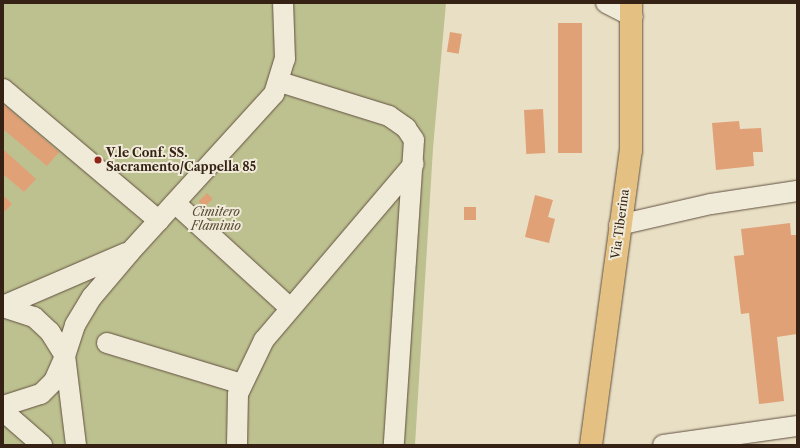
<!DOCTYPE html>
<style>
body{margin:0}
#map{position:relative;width:800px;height:448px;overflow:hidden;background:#e8dfc4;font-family:"Libre Caslon Text",serif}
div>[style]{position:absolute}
.green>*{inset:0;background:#bdc08f}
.building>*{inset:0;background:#e1a177;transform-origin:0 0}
.roads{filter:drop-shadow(0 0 1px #625140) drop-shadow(0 0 1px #625140)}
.minor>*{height:20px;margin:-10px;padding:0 10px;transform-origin:10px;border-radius:10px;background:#f0ead9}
.major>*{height:22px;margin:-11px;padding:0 11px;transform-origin:11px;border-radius:11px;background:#e4c082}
.dots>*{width:11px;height:11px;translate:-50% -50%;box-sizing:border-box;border:2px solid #f0ead9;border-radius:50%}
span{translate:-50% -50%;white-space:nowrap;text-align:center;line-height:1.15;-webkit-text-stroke:4px #f0ead9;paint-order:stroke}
.poi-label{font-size:12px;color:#352214;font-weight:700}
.left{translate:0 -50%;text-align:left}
.park-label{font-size:12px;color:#574a33;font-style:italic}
.street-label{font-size:12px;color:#352214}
.frame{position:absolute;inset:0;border:4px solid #352214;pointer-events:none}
</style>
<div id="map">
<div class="green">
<div style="clip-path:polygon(3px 3px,446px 3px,433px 148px,415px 445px,3px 445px)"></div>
</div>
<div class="building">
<div style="left:558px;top:23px;width:24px;height:130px"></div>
<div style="left:450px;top:32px;width:12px;height:20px;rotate:9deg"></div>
<div style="clip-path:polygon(3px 104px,59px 152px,47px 166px,3px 129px)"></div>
<div style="left:543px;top:109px;width:44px;height:19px;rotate:87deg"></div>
<div style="clip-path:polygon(739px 121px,740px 129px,761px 128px,763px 152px,753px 152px,754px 166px,716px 170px,712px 123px)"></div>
<div style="clip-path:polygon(3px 149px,36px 179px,24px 192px,3px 174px)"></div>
<div style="left:207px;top:193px;width:8px;height:12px;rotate:45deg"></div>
<div style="clip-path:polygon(3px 195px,12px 204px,3px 213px)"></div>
<div style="clip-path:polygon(535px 195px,553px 200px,548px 217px,555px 219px,549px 243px,525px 237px)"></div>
<div style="left:464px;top:207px;width:12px;height:13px"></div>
<div style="clip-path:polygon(790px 223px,791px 235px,797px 235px,797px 334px,777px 337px,784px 401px,759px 404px,749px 313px,741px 314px,734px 256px,744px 255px,741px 229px)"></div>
</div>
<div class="roads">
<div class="minor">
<div style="left:606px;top:3px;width:30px;rotate:27deg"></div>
<div style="left:280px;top:82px;width:114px;rotate:17.3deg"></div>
<div style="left:389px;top:116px;width:21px;rotate:35deg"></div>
<div style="left:406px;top:128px;width:14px;rotate:56deg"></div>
<div style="left:414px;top:140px;width:306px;rotate:93.8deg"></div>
<div style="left:3px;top:89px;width:204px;rotate:40.2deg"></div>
<div style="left:175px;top:203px;width:156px;rotate:42.4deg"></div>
<div style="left:619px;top:225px;width:94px;rotate:-12.9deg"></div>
<div style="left:711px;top:204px;width:87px;rotate:-8.6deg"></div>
<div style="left:3px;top:306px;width:134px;rotate:-23.3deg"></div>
<div style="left:3px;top:307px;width:33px;rotate:18deg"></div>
<div style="left:34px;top:317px;width:22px;rotate:43deg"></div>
<div style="left:50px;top:332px;width:28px;rotate:58deg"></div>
<div style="left:107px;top:343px;width:141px;rotate:16.9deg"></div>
<div style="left:3px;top:406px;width:40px;rotate:-18deg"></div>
<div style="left:41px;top:394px;width:18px;rotate:-45deg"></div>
<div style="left:54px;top:381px;width:27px;rotate:-66deg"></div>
<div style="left:3px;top:411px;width:52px;rotate:41.1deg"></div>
<div style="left:76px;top:445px;width:90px;rotate:-97deg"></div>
<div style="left:65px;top:356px;width:33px;rotate:-72deg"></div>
<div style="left:75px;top:325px;width:33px;rotate:-59deg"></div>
<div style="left:92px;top:297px;width:59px;rotate:-49.8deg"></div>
<div style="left:130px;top:252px;width:214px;rotate:-47.7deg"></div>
<div style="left:274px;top:94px;width:37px;rotate:-73deg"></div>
<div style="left:285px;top:59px;width:56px;rotate:-92deg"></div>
<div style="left:237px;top:445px;width:51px;rotate:-88.9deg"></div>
<div style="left:238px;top:394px;width:60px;rotate:-64.3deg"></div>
<div style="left:264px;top:340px;width:231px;rotate:-49.6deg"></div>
<div style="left:663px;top:445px;width:135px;rotate:-8.1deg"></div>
</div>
<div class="major">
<div style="left:591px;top:445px;width:297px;rotate:-82.3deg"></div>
<div style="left:631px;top:151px;width:148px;rotate:-90deg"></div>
</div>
</div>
<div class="dots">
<div style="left:98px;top:160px;background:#8f2418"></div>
</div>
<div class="poi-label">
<span class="left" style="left:106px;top:160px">V.le Conf. SS.<br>Sacramento/Cappella 85</span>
</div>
<div class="park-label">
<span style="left:216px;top:219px">Cimitero<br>Flaminio</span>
</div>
<div class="street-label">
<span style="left:620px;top:224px;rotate:-82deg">Via Tiberina</span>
</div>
<div class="frame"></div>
</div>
